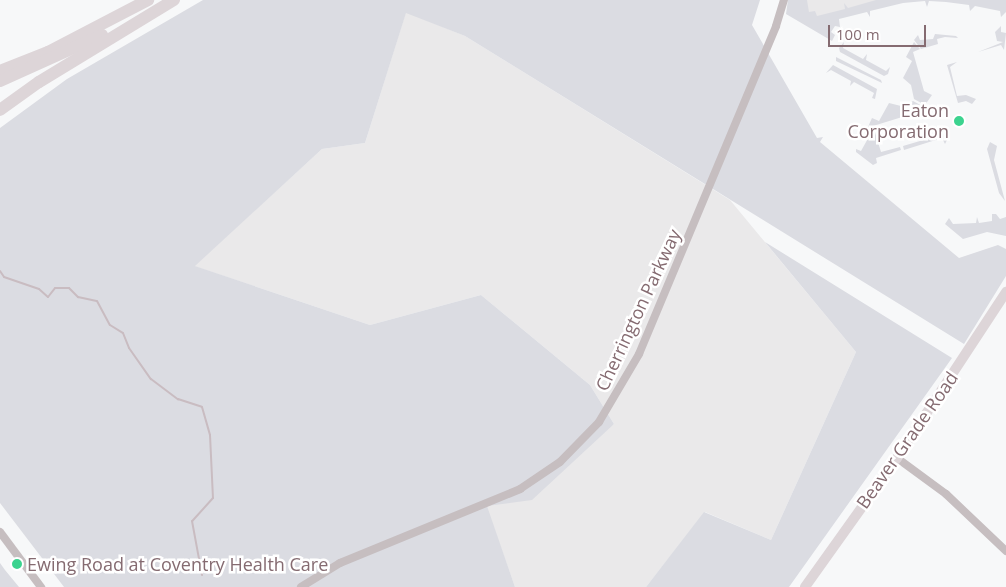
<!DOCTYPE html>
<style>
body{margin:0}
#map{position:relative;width:1006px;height:587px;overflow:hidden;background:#f7f8f9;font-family:"Open Sans",sans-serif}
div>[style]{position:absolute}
.built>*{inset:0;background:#eae9ea}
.green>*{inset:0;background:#dbdce2}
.stream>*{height:2px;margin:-1px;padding:0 1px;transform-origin:1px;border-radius:1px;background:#c9bcc1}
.minor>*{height:8px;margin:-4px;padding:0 4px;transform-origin:4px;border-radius:4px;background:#c6bec0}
.major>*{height:10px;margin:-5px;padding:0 5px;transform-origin:5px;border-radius:5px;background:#ddd5d8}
.highway>*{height:12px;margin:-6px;padding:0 6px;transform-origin:6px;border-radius:6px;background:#ddd5d8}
.dots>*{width:14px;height:14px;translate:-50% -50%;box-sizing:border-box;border:2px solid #fff;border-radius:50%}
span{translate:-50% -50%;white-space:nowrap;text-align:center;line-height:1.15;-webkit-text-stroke:5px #fff;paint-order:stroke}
.poi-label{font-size:18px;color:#856b71}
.right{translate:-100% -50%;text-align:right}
.left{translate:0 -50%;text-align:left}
.street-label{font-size:18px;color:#856b71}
.scale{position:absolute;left:828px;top:25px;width:98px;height:22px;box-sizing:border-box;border:2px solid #856b71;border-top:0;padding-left:6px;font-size:15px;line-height:18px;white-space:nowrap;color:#856b71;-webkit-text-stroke:4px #fff;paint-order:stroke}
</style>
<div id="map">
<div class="built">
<div style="clip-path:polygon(798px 0,889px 0,806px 22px)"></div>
<div style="clip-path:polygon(406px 12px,465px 36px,730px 200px,856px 352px,771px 540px,705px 512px,646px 587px,515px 587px,486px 506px,614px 424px,590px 385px,481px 295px,370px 325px,194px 266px,322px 149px,365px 143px)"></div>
</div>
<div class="green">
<div style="clip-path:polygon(203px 0,760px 0,752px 25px,817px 138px,823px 137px,820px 142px,959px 258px,998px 245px,1006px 249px,1006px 276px,964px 344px,465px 36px,406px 13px,365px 143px,322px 149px,195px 266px,370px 325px,481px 295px,590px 385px,614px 424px,532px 500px,487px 506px,515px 587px,64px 587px,0 503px,0 128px,67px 79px)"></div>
<div style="clip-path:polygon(788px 0,807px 0,809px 12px,815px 11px,817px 16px,845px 9px,844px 3px,848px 8px,876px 0,1006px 0,1006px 12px,1001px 17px,1000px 11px,975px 6px,970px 11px,969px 5px,946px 2px,929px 1px,927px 7px,925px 1px,903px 3px,870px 11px,870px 17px,867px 12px,839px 19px,840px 27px,835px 26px,831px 32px,835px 35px,832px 41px,786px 14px)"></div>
<div style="clip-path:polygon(1001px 26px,1001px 32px,1006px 33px,1004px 50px,1001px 45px,978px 52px,1003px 42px,997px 41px,995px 32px)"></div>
<div style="clip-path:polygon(935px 34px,956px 36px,958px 38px,945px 37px,937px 39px,938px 44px,921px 49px,914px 40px,918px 35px,920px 40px,933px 39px)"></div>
<div style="clip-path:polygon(844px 42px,843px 48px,863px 59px,867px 54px,866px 60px,886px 71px,890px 67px,888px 74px,884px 76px,840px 52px,839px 48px)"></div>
<div style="clip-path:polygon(914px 42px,920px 49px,913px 52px,924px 91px,932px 95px,925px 105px,914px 99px,911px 85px,903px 78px,912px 61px,906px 57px)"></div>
<div style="clip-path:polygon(836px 57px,881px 80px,882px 83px,836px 61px)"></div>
<div style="clip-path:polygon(957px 62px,950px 67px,957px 96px,966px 95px,976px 99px,972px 104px,966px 101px,958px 103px,947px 65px)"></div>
<div style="clip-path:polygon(833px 65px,877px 89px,875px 99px,872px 98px,874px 93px,854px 82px,850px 86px,851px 81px,831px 70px,826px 73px)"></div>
<div style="clip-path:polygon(913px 101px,924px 107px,920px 118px,912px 114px,873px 126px,881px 152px,900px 147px,901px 150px,876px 158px,877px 163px,873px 165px,856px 152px,856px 149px,861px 151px,871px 133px,867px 129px,872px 118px,879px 121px,889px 103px,901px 106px)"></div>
<div style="clip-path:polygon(947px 133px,950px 134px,945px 144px,942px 138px,904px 150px,903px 146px)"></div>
<div style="clip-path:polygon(990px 142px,997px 146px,994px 160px,1005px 201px,999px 193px,987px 149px)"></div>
<div style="clip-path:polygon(996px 214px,1000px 219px,1006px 217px,1006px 236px,987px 232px,963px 239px,945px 224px,949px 218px,953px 224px,976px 223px,977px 217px,979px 223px,992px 221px,992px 214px)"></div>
<div style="clip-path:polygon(765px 242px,952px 358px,789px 587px,646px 587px,704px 512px,771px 540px,856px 352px)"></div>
<div style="clip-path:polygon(0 563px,5px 570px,19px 587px,0 587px)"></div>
</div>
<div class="stream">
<div style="left:0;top:271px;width:7px;rotate:56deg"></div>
<div style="left:4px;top:277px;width:37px;rotate:19deg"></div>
<div style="left:39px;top:289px;width:12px;rotate:42deg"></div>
<div style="left:48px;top:297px;width:11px;rotate:-52deg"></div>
<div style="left:55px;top:288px;width:14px"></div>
<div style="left:69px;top:288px;width:13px;rotate:45deg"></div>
<div style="left:78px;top:297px;width:19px;rotate:12deg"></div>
<div style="left:97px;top:301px;width:27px;rotate:62deg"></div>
<div style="left:110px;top:325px;width:15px;rotate:32deg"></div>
<div style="left:123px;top:333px;width:16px;rotate:68deg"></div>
<div style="left:129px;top:348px;width:38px;rotate:55deg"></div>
<div style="left:151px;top:379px;width:34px;rotate:37deg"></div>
<div style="left:178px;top:399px;width:25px;rotate:18deg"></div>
<div style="left:202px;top:407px;width:29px;rotate:74deg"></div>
<div style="left:210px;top:435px;width:63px;rotate:87.3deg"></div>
<div style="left:213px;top:498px;width:31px;rotate:132deg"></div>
<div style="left:192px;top:521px;width:55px;rotate:79.5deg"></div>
</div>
<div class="minor">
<div style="left:897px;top:458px;width:61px;rotate:36.3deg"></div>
<div style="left:946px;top:494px;width:83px;rotate:43.5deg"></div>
<div style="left:0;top:532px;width:69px;rotate:53.3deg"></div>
<div style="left:301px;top:587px;width:46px;rotate:-31.6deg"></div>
<div style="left:340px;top:563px;width:195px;rotate:-22.3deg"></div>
<div style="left:520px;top:489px;width:48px;rotate:-34deg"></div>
<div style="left:560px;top:462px;width:56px;rotate:-45.7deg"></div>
<div style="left:599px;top:422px;width:79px;rotate:-59.5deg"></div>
<div style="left:639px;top:354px;width:355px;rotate:-67.3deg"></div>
<div style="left:776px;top:26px;width:27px;rotate:-73deg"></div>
</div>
<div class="major">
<div style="left:805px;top:587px;width:158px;rotate:-54.5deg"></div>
<div style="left:897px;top:458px;width:199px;rotate:-56.7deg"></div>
</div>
<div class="highway">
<div style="left:0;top:71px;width:52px;rotate:-21.6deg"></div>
<div style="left:48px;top:52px;width:113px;rotate:-27.5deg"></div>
<div style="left:0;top:81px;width:112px;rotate:-24.3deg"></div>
<div style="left:0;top:110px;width:48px;rotate:-35.7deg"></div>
<div style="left:39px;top:82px;width:158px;rotate:-31.3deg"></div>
</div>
<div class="dots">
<div style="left:959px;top:121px;background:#3cd38f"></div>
<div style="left:17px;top:564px;background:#3cd38f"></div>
</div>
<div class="poi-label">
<span class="right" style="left:949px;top:121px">Eaton<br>Corporation</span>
<span class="left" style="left:27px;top:564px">Ewing Road at Coventry Health Care</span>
</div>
<div class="street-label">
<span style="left:638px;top:310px;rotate:-65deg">Cherrington Parkway</span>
<span style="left:907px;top:440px;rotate:-55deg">Beaver Grade Road</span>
</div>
<div class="scale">100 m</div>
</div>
